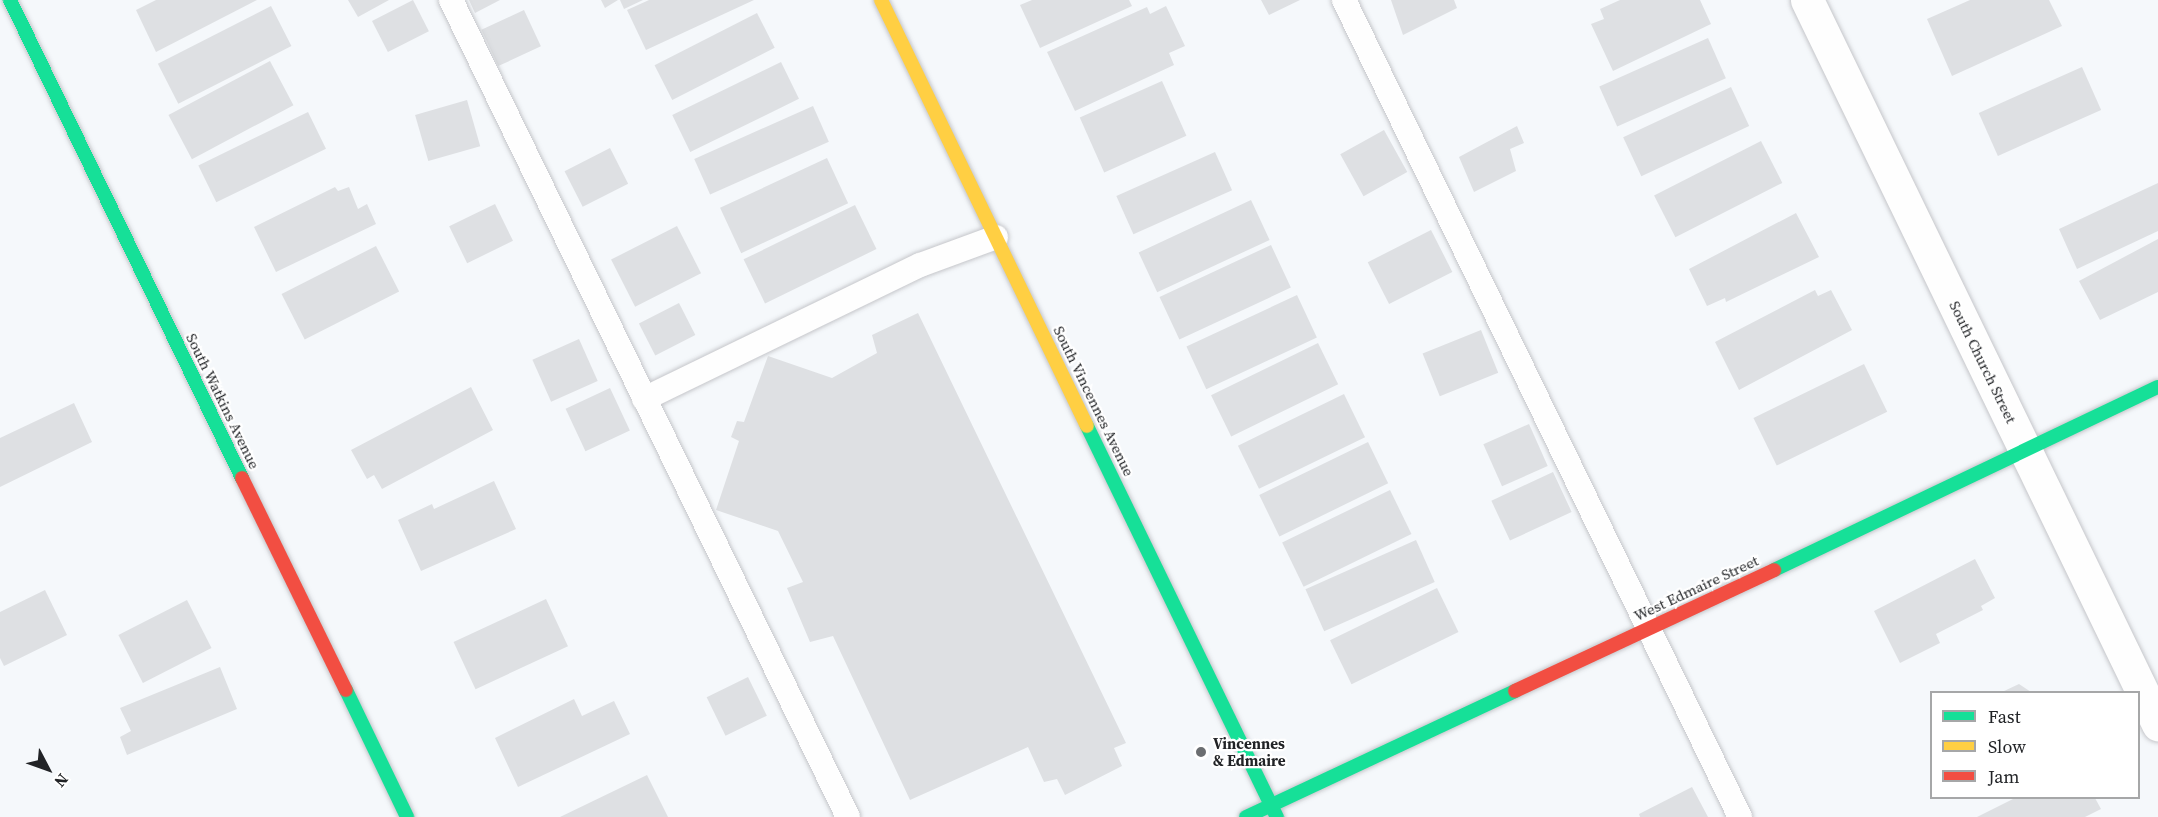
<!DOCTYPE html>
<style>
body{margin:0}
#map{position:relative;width:2158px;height:817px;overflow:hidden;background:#f5f8fb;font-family:"Source Serif 4",serif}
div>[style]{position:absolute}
.building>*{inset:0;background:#dee0e3;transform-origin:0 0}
.roads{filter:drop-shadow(0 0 2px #c5c6ca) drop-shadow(0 0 2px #c5c6ca)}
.lane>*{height:24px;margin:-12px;padding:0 12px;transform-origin:12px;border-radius:12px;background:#fefefe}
.street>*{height:33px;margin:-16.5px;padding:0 16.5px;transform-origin:16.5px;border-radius:16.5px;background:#fefefe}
.fast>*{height:14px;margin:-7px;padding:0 7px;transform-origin:7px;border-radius:7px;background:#16e098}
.slow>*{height:14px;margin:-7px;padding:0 7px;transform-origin:7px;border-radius:7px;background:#ffcf43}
.jam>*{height:14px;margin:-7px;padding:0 7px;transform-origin:7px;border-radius:7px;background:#f24e42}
.dots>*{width:16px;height:16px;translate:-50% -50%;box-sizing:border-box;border:3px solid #fff;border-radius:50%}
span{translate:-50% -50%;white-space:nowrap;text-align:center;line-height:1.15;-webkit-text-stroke:4.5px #fff;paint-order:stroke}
.street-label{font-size:15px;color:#212326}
.poi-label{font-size:15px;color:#212326;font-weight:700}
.left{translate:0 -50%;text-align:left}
.legend{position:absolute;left:1930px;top:691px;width:210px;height:108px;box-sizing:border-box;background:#fff;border:2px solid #a6a7a8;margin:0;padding:8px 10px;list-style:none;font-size:18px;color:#212326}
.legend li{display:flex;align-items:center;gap:12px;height:30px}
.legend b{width:30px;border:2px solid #a6a7a8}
.north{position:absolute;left:18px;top:739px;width:60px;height:60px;-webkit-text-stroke:4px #fff;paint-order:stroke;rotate:131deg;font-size:16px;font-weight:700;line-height:24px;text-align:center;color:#212326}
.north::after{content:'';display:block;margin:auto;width:21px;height:27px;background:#212326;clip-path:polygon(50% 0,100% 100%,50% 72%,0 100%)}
</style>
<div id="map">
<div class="building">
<div style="clip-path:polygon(156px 0,257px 0,156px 52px,136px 10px)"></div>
<div style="clip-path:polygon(348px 0,389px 0,358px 17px)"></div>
<div style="left:413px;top:0;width:35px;height:46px;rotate:63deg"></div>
<div style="clip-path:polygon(469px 0,500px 0,475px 13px)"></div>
<div style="clip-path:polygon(601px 0,618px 0,605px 8px)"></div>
<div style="clip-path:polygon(620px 0,643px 0,624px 9px)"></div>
<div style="clip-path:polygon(649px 0,754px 0,646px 50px,627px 10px)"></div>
<div style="clip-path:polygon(1032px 0,1129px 0,1132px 6px,1040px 48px,1020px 5px)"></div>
<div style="clip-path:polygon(1261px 0,1300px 0,1269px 15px)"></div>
<div style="clip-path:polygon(1391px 0,1454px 0,1457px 8px,1403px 35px)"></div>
<div style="clip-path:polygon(1620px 0,1700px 0,1711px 24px,1613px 71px,1591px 24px,1604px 19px,1600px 9px)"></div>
<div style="clip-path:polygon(1970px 0,2049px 0,2062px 26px,1952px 76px,1927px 19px)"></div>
<div style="left:271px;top:6px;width:45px;height:127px;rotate:63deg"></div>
<div style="clip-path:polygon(1166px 6px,1185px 46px,1169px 53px,1174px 65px,1075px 111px,1047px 52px,1147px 7px,1150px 14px)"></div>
<div style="left:524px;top:10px;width:40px;height:47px;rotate:65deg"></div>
<div style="left:757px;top:13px;width:39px;height:115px;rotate:63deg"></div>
<div style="left:1708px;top:38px;width:44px;height:119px;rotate:66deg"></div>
<div style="left:270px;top:61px;width:50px;height:115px;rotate:62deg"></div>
<div style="left:781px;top:62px;width:41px;height:121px;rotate:64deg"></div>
<div style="left:2082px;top:67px;width:47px;height:113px;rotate:66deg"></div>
<div style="left:1162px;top:81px;width:60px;height:90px;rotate:66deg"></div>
<div style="left:1731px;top:87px;width:43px;height:119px;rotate:65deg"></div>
<div style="left:467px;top:100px;width:48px;height:54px;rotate:74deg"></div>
<div style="left:813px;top:106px;width:39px;height:130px;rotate:66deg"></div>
<div style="left:308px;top:112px;width:41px;height:122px;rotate:64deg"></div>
<div style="clip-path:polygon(1517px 126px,1524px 143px,1510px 149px,1516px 171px,1474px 192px,1459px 157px)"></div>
<div style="left:1384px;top:130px;width:48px;height:50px;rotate:61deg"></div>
<div style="left:1761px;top:141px;width:47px;height:120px;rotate:63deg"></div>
<div style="left:610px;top:148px;width:40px;height:51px;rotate:63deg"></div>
<div style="left:1215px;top:152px;width:42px;height:108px;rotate:66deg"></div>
<div style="left:827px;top:158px;width:50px;height:118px;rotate:65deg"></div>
<div style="clip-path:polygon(2158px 183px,2158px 231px,2077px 269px,2059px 229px)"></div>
<div style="clip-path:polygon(335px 187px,338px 191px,349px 187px,358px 209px,367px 204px,376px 224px,276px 272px,254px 227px)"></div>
<div style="left:1251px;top:200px;width:44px;height:124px;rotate:65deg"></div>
<div style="left:495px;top:204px;width:41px;height:51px;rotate:64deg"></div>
<div style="left:855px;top:205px;width:49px;height:124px;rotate:64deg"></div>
<div style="clip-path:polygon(1796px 213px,1819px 257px,1726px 302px,1725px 298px,1707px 306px,1689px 269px)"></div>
<div style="left:677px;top:226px;width:53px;height:74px;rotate:63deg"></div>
<div style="left:1431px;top:230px;width:47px;height:71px;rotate:63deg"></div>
<div style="clip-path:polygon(2158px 239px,2158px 292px,2100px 320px,2079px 281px)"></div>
<div style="left:1271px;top:245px;width:47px;height:123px;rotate:65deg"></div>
<div style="left:376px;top:246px;width:51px;height:106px;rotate:63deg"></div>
<div style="clip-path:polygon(1815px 290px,1818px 296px,1831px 290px,1852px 330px,1739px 390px,1715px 342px)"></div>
<div style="left:1297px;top:295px;width:47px;height:122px;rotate:65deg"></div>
<div style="left:679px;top:303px;width:36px;height:45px;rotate:63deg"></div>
<div style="clip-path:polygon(918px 313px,1126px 743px,1114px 748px,1122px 766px,1065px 795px,1057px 779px,1044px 782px,1028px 747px,910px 800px,833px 636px,810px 642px,787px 588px,803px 582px,778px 531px,716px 510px,739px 441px,731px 437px,737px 421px,744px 422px,768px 356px,832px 378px,877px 353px,872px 335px)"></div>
<div style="left:1481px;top:330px;width:46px;height:63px;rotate:68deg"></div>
<div style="left:579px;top:339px;width:46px;height:51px;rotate:66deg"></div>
<div style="left:1318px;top:343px;width:46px;height:119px;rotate:64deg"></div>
<div style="left:1864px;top:364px;width:53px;height:123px;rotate:64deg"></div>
<div style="clip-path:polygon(471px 387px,493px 430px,382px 489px,374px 475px,367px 479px,351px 450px)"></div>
<div style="left:610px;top:388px;width:47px;height:49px;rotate:65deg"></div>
<div style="left:1344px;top:394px;width:48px;height:118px;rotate:64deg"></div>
<div style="clip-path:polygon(74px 403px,92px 442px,0 487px,0 438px)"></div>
<div style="left:1529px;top:424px;width:46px;height:50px;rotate:66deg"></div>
<div style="left:1368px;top:442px;width:46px;height:121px;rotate:64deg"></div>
<div style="left:1553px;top:472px;width:44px;height:68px;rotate:65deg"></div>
<div style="clip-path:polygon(494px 481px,516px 529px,421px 571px,398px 520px,432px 504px,434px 509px)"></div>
<div style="left:1390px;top:490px;width:49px;height:120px;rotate:64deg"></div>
<div style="left:1416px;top:540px;width:46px;height:121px;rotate:66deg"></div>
<div style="clip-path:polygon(1975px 559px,1995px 598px,1981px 606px,1983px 610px,1936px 634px,1940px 643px,1900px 663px,1874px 611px)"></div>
<div style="left:1437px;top:588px;width:49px;height:119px;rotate:64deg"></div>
<div style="clip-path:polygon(45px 590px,67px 635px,4px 666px,0 658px,0 612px)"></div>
<div style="left:546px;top:599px;width:52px;height:102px;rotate:65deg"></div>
<div style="left:187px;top:600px;width:54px;height:77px;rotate:63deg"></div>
<div style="clip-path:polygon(220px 667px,237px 709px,127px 755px,120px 737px,131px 731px,120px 708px)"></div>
<div style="left:748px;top:677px;width:43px;height:46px;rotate:64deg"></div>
<div style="clip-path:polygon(2019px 684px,2031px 692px,2002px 692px)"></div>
<div style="clip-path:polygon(574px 699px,582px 716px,614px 701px,630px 734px,518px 787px,495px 738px)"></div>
<div style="clip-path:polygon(647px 775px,668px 817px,560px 817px)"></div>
<div style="clip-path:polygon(1692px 787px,1708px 817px,1640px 817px,1639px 814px)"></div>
<div style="clip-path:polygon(2015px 798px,2095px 798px,2101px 809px,2085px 817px,1977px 817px)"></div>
</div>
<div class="roads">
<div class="lane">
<div style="left:451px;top:0;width:908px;rotate:64.08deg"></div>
<div style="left:1344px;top:0;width:908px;rotate:64.14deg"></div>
<div style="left:644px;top:399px;width:307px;rotate:-25.9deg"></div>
<div style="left:920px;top:265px;width:81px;rotate:-20.2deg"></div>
</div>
<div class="street">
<div style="left:1807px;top:0;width:805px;rotate:64.14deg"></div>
</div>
<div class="fast">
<div style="left:10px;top:0;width:531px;rotate:64.11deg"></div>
<div style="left:1087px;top:426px;width:435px;rotate:64.1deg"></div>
<div style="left:1774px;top:570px;width:425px;rotate:-25.5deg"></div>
<div style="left:346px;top:690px;width:141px;rotate:64.3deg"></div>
<div style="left:1246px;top:817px;width:297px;rotate:-25.1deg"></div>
</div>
<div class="slow">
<div style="left:881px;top:0;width:473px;rotate:64.2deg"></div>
</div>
<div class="jam">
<div style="left:242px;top:478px;width:236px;rotate:63.9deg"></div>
<div style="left:1515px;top:691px;width:286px;rotate:-25deg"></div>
</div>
</div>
<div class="dots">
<div style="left:1201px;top:752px;background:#6b6e71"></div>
</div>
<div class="street-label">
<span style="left:1983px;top:362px;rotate:64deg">South Church Street</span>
<span style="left:223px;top:401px;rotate:64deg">South Watkins Avenue</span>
<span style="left:1094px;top:401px;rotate:64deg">South Vincennes Avenue</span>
<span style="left:1696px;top:588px;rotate:-25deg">West Edmaire Street</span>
</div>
<div class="poi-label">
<span class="left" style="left:1213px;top:752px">Vincennes<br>&amp; Edmaire</span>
</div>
<ul class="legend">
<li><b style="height:8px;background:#16e098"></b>Fast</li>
<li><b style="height:8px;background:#ffcf43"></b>Slow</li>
<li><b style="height:8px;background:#f24e42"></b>Jam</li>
</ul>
<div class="north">N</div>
</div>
